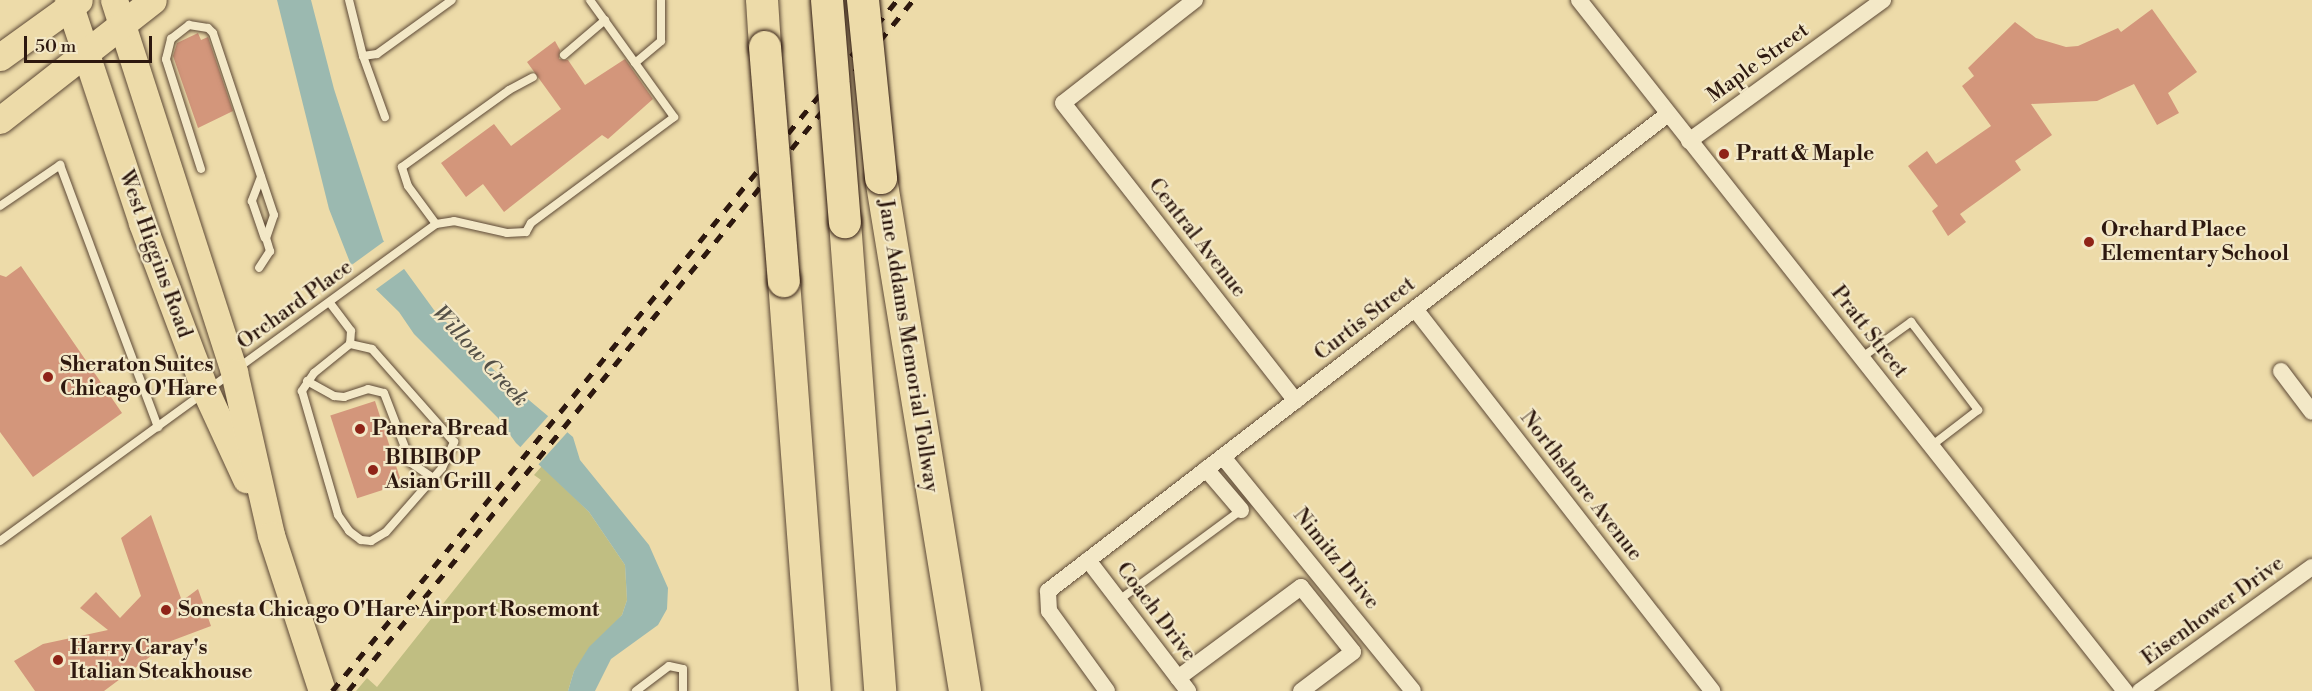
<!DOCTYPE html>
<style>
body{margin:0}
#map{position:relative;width:2312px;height:691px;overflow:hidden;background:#eddba9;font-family:"Libre Bodoni",serif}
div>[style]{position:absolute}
.green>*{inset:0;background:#c0be82}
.water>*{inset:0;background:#9bb9b0}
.pier>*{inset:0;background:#eddba9;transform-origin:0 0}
.building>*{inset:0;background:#d3967b;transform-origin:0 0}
.roads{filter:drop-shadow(0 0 2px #5d4936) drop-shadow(0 0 2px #5d4936)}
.service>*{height:8px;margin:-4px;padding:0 4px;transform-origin:4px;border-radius:4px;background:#f3e8c7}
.minor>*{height:16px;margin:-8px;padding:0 8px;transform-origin:8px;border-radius:8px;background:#f3e8c7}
.primary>*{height:27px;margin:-13.5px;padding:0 13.5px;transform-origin:13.5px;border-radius:13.5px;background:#eddba9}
.motorway>*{height:32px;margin:-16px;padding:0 16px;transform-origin:16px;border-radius:16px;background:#eddba9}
.rail>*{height:4.5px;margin-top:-2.25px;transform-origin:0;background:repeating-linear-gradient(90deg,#2d180f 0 10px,transparent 0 20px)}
.bridges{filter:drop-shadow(0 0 2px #2d180f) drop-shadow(0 0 2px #2d180f)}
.motorway-bridge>*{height:32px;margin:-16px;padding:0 16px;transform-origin:16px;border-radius:16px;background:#eddba9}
.dots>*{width:16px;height:16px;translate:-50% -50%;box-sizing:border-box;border:3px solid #f3e8c7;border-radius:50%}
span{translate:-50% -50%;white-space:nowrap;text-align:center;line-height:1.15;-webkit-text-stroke:4.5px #f3e8c7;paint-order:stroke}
.street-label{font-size:21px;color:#2d180f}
.poi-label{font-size:21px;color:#2d180f;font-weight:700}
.left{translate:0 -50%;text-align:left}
.water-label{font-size:22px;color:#545047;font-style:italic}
.scale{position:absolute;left:24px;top:36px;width:128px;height:27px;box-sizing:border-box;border:3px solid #2d180f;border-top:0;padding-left:8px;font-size:18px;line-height:21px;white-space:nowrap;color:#2d180f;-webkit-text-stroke:4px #f3e8c7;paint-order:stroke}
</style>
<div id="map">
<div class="green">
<div style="clip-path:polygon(542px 466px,589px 512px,625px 565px,627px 600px,622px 615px,574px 671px,568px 691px,356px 691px,367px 678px,377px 687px,541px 480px,534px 475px)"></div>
</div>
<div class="water">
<div style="clip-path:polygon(277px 0,311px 0,334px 89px,383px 240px,434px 310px,499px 375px,573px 437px,580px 460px,649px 545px,668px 588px,667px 609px,658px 625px,611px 659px,595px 691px,568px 691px,574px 671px,589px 647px,622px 615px,627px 600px,625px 565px,589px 512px,516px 443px,498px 418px,414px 334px,399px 312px,351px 265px,329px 209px)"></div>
</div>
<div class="pier">
<div style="left:386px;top:240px;width:34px;height:45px;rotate:54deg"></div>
<div style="left:551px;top:413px;width:25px;height:49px;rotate:42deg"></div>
</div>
<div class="building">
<div style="clip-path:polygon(2152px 9px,2197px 72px,2168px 93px,2179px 113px,2157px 125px,2134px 84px,2097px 101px,2031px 104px,2052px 135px,2015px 161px,2021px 170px,1960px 214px,1966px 222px,1948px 236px,1932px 211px,1938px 206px,1908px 166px,1927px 151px,1936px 164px,1991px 126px,1962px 86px,1974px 76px,1968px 68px,2015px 22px,2036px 38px,2066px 47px,2078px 46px,2118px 28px,2121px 32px)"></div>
<div style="clip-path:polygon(198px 33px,201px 40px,208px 37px,233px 111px,198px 128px,173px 56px,177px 43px)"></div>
<div style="clip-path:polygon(555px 41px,560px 50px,559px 59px,568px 60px,585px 85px,625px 59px,653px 99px,608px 139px,602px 135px,504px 212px,483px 184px,466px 197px,441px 163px,494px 124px,511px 146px,561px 109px,527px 62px)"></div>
<div style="clip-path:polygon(21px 266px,122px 413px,33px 477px,0 432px,0 275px,6px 277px)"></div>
<div style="left:375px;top:401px;width:87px;height:47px;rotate:72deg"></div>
<div style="clip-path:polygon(151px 515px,182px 601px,198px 589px,211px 626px,171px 641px,104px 691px,35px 691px,14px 661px,43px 644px,108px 630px,80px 608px,96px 592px,120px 618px,141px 596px,121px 538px)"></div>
</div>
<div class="roads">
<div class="service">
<div style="left:349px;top:0;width:58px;rotate:76deg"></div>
<div style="left:363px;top:56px;width:65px;rotate:70.2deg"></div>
<div style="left:564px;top:55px;width:54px;rotate:-40.5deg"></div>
<div style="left:363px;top:56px;width:14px;rotate:-8deg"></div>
<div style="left:377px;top:54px;width:92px;rotate:-35.8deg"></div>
<div style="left:635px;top:63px;width:34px;rotate:-40deg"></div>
<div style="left:661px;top:41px;width:41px;rotate:-90deg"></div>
<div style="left:201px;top:169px;width:115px;rotate:-107.7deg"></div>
<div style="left:166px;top:59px;width:21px;rotate:-76deg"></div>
<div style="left:171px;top:39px;width:23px;rotate:-38deg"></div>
<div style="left:189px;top:25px;width:19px;rotate:9deg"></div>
<div style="left:208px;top:28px;width:7px;rotate:45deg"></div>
<div style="left:213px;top:33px;width:192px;rotate:71.5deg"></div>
<div style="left:274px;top:215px;width:24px;rotate:109deg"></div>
<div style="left:266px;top:238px;width:14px;rotate:73deg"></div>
<div style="left:270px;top:251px;width:20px;rotate:123deg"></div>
<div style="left:261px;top:177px;width:26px;rotate:111deg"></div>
<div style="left:252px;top:201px;width:39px;rotate:71deg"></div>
<div style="left:0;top:206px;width:73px;rotate:-34.3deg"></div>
<div style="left:60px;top:165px;width:280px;rotate:69.5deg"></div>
<div style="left:436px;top:224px;width:47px;rotate:-126.4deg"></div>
<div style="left:408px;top:186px;width:20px;rotate:-108deg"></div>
<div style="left:402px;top:167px;width:132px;rotate:-35.7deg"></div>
<div style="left:509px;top:90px;width:27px;rotate:-28deg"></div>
<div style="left:330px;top:303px;width:35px;rotate:53deg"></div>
<div style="left:351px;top:331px;width:13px;rotate:94deg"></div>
<div style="left:350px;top:344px;width:46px;rotate:141.1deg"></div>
<div style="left:314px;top:373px;width:22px;rotate:124deg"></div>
<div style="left:302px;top:391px;width:129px;rotate:73.8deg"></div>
<div style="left:338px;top:515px;width:19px;rotate:55deg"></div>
<div style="left:349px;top:531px;width:15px;rotate:37deg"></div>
<div style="left:361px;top:540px;width:10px;rotate:6deg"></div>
<div style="left:371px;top:541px;width:17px;rotate:-31deg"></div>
<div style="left:386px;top:532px;width:85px;rotate:-48.8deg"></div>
<div style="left:442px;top:468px;width:29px;rotate:-65deg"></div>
<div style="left:454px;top:442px;width:124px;rotate:-131.4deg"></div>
<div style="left:372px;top:349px;width:23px;rotate:-167deg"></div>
<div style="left:1861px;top:358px;width:62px;rotate:-35.8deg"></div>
<div style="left:1911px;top:322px;width:111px;rotate:52.7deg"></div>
<div style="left:1978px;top:410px;width:59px;rotate:142.5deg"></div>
<div style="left:307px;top:381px;width:31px;rotate:29deg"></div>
<div style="left:334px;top:396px;width:10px;rotate:6deg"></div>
<div style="left:344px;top:397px;width:25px;rotate:-18deg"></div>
<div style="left:368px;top:389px;width:16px;rotate:14deg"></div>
<div style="left:384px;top:393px;width:75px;rotate:68.9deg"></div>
<div style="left:411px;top:463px;width:27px;rotate:34deg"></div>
<div style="left:0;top:541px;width:539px;rotate:-36.02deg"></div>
<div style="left:436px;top:224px;width:18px;rotate:-9deg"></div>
<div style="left:454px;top:221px;width:54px;rotate:12.8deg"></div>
<div style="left:507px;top:233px;width:19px;rotate:-3deg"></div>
<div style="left:526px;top:232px;width:10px;rotate:-61deg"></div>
<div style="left:531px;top:223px;width:178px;rotate:-36.5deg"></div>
<div style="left:674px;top:117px;width:144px;rotate:-125.7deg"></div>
<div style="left:1119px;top:600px;width:152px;rotate:-36.4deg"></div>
<div style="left:636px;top:691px;width:41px;rotate:-37.1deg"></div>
<div style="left:669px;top:666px;width:14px;rotate:12deg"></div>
<div style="left:683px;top:669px;width:22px;rotate:90deg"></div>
</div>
<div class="minor">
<div style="left:1195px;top:0;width:167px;rotate:142deg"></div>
<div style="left:1063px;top:103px;width:378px;rotate:52deg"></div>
<div style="left:1579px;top:0;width:881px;rotate:51.69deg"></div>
<div style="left:1689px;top:141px;width:240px;rotate:-36deg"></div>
<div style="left:1415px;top:309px;width:484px;rotate:52.1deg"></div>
<div style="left:2281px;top:371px;width:51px;rotate:52.9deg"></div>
<div style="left:1223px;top:457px;width:301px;rotate:50.9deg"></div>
<div style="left:1206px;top:469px;width:54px;rotate:49.5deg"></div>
<div style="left:1088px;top:560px;width:165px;rotate:52.6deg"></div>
<div style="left:1178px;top:678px;width:153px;rotate:-36.5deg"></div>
<div style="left:1301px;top:587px;width:83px;rotate:51.3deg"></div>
<div style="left:1353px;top:652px;width:65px;rotate:143.1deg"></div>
<div style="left:1107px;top:691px;width:99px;rotate:-125.9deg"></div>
<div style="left:1049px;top:611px;width:20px;rotate:-93deg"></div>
<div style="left:1048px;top:591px;width:782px;rotate:-37.57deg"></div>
<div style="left:2140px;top:691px;width:212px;rotate:-35.8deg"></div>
</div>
<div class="primary">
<div style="left:68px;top:0;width:235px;rotate:71.6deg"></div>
<div style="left:142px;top:223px;width:181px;rotate:69.3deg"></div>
<div style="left:206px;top:392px;width:96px;rotate:65.3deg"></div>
<div style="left:114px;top:0;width:391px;rotate:72.1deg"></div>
<div style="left:234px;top:372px;width:167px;rotate:77.2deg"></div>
<div style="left:271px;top:535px;width:164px;rotate:71.9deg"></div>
<div style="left:0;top:57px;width:97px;rotate:-35.8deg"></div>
<div style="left:0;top:120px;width:194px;rotate:-38.1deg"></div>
</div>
<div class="motorway">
<div style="left:762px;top:0;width:47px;rotate:86.3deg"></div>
<div style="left:881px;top:178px;width:520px;rotate:80.7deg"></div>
<div style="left:845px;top:222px;width:470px;rotate:85.7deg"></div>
<div style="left:784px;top:281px;width:411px;rotate:85.7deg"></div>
</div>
</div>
<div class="rail">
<div style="left:332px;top:691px;width:893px;rotate:-50.73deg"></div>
<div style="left:348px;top:691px;width:893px;rotate:-50.73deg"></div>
</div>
<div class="bridges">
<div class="motorway-bridge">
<div style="left:827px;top:0;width:223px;rotate:85.4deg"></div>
<div style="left:863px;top:0;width:179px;rotate:84.2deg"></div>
<div style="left:765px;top:47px;width:235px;rotate:85.4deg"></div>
</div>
</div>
<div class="dots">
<div style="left:1724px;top:154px;background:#8f2418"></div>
<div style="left:2089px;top:242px;background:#8f2418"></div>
<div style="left:48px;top:377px;background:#8f2418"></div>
<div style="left:360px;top:429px;background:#8f2418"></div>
<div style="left:373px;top:470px;background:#8f2418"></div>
<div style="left:166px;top:610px;background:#8f2418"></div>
<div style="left:58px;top:660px;background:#8f2418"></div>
</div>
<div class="street-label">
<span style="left:1758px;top:63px;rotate:-36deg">Maple Street</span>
<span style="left:1197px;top:238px;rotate:52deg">Central Avenue</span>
<span style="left:155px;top:254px;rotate:70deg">West Higgins Road</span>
<span style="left:295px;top:305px;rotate:-36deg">Orchard Place</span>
<span style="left:1365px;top:319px;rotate:-38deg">Curtis Street</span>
<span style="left:1869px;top:332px;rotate:52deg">Pratt Street</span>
<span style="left:908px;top:346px;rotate:81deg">Jane Addams Memorial Tollway</span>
<span style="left:1581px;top:486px;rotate:52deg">Northshore Avenue</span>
<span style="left:1336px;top:559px;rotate:51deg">Nimitz Drive</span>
<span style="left:2213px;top:611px;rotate:-36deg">Eisenhower Drive</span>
<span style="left:1156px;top:612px;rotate:53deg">Coach Drive</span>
</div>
<div class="poi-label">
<span class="left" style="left:1736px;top:154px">Pratt &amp; Maple</span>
<span class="left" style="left:2101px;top:242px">Orchard Place<br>Elementary School</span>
<span class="left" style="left:60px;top:377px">Sheraton Suites<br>Chicago O'Hare</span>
<span class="left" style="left:372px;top:429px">Panera Bread</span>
<span class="left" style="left:385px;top:470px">BIBIBOP<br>Asian Grill</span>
<span class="left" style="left:178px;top:610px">Sonesta Chicago O'Hare Airport Rosemont</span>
<span class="left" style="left:70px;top:660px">Harry Caray's<br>Italian Steakhouse</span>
</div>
<div class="water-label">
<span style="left:480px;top:356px;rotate:47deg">Willow Creek</span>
</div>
<div class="scale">50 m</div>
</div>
